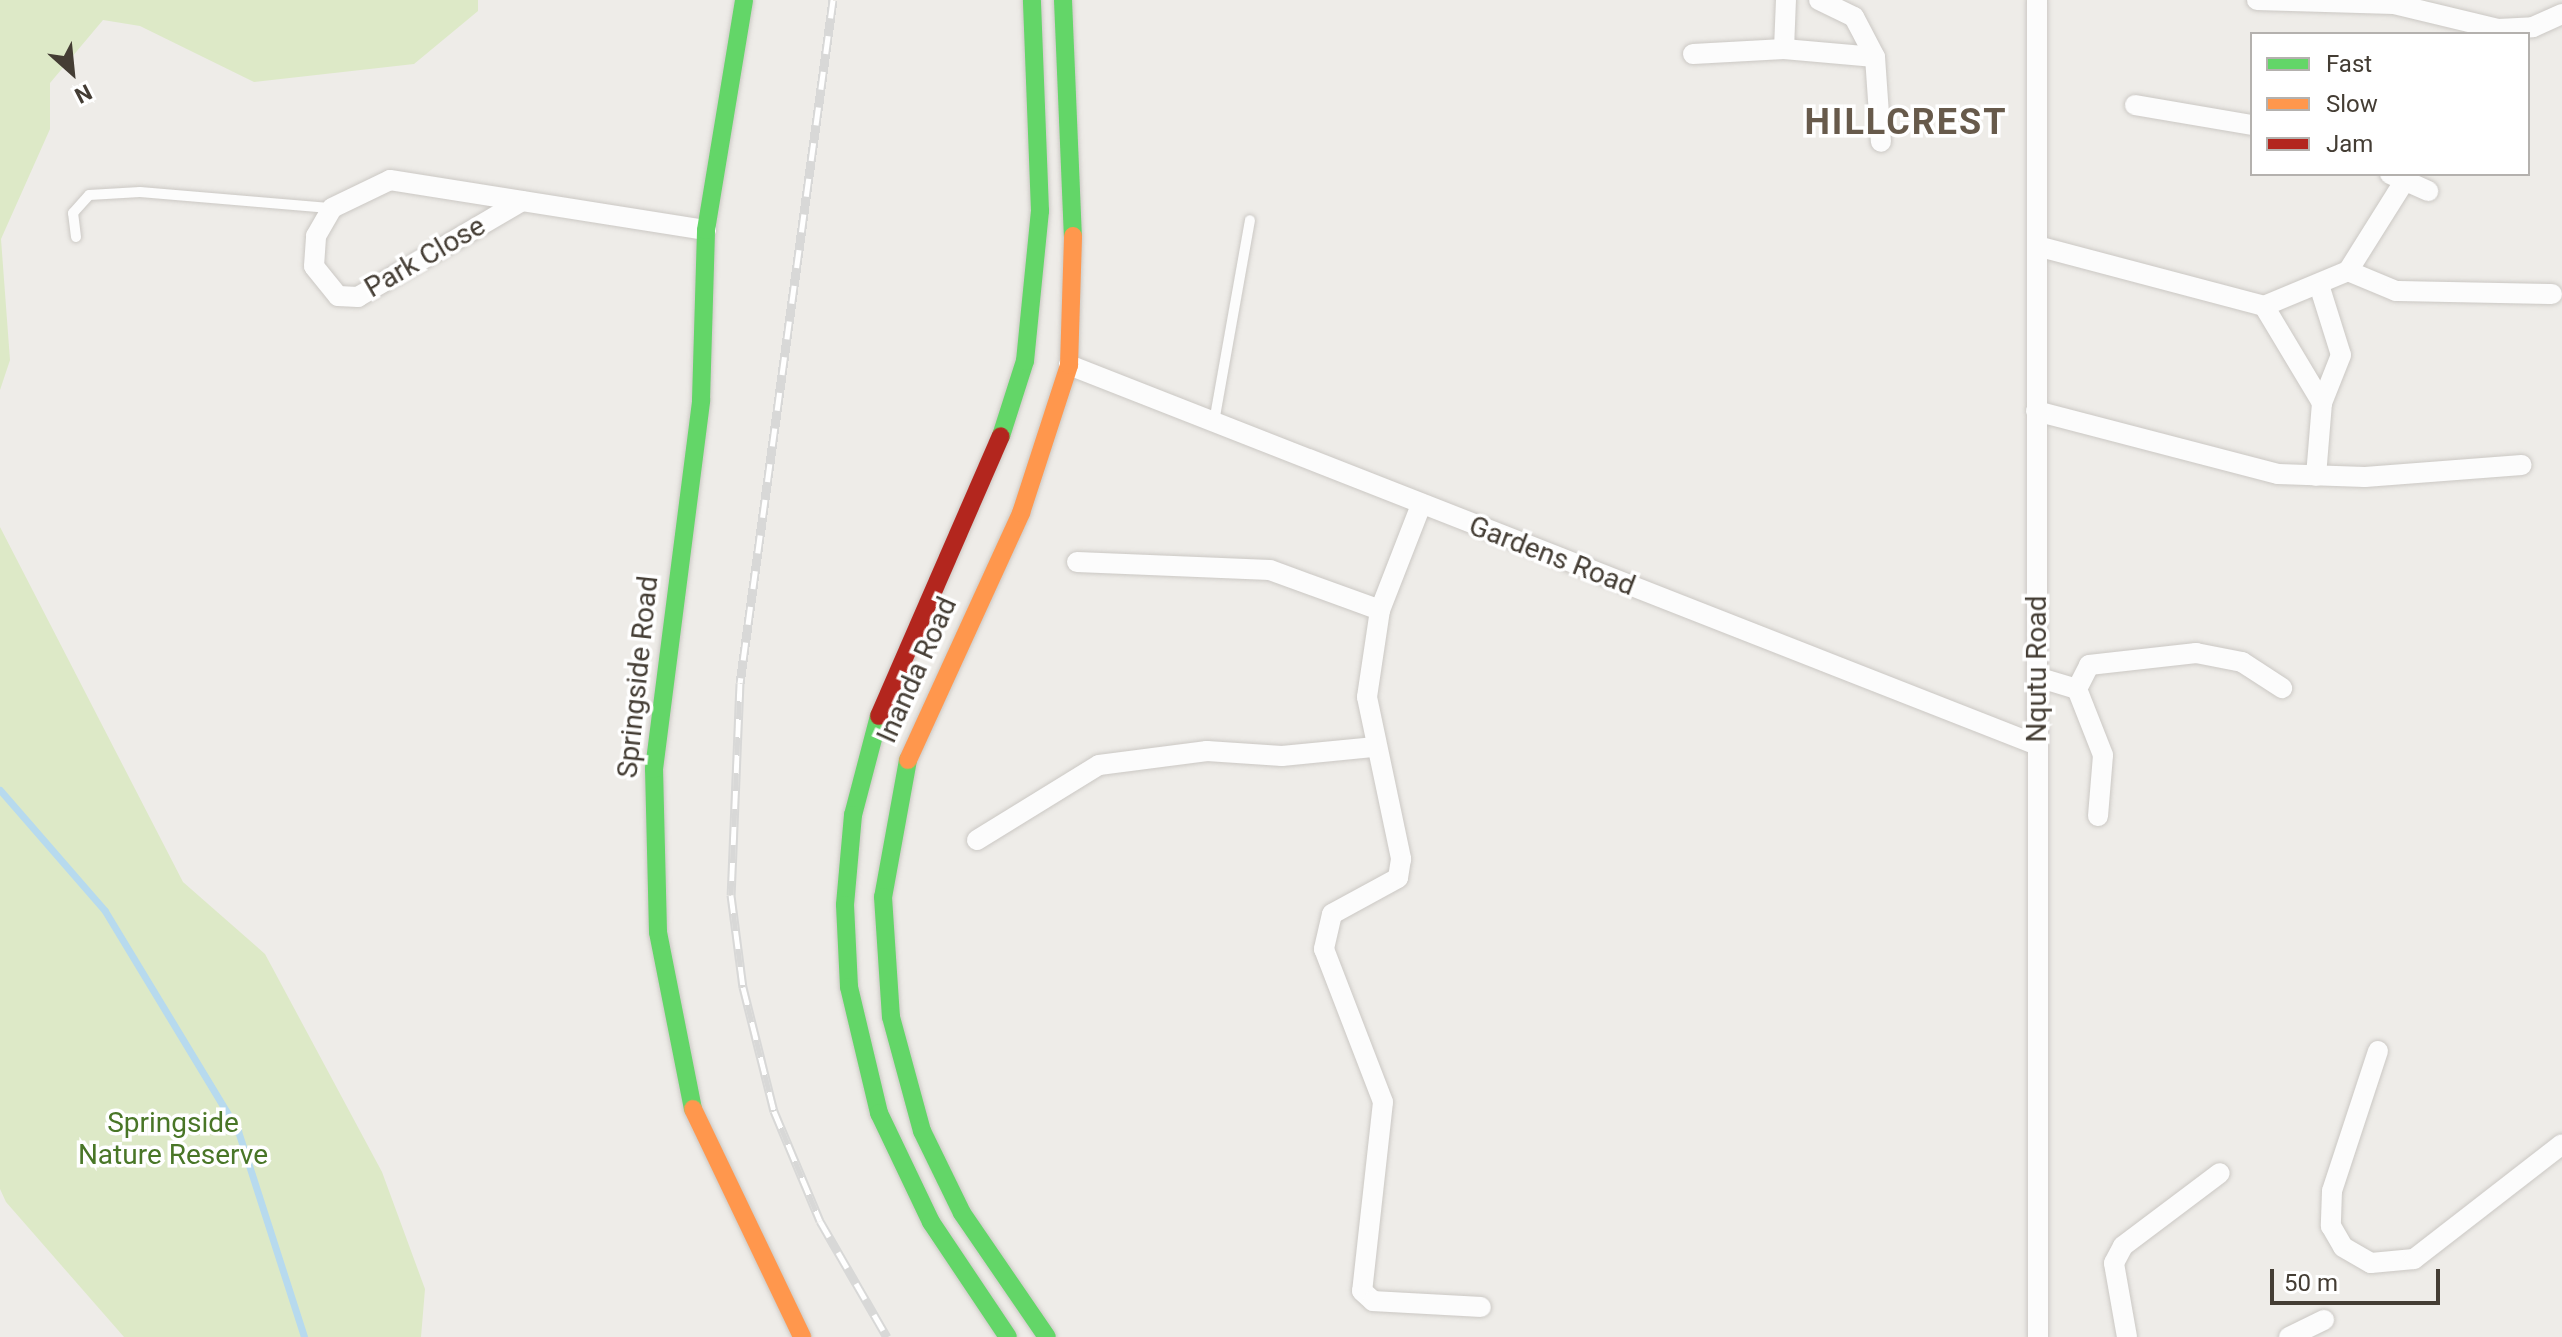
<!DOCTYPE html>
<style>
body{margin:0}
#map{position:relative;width:2562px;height:1337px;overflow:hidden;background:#eeece8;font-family:Roboto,sans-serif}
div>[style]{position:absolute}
.green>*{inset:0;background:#dde9c7}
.stream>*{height:7px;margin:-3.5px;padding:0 3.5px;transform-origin:3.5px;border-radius:3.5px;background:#b7daee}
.roads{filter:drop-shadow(0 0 2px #cbc8c4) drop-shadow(0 0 2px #cbc8c4)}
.lane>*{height:10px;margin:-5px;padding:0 5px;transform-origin:5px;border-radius:5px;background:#fcfcfc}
.street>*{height:20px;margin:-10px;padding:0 10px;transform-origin:10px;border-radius:10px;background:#fcfcfc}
.fast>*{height:18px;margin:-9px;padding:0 9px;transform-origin:9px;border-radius:9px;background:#63d668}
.slow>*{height:18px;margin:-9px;padding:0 9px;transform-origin:9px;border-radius:9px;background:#ff974d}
.jam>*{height:18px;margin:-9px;padding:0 9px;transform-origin:9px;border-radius:9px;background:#b3261e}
.rail>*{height:9px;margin-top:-4.5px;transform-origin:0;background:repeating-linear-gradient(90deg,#fff 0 18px,#d8d8d7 0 36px);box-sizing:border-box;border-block:2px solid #d8d8d7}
span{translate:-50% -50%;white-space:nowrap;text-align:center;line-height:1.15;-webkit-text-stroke:7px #fff;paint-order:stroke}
.street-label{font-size:28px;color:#443d34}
.park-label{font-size:28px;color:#497627}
.district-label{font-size:36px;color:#675a4b;font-weight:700;letter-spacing:2px}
.legend{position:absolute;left:2250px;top:32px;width:280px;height:144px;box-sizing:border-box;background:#fff;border:2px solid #b4b1ae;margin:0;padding:10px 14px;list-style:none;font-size:24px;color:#443d34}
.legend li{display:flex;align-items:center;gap:16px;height:40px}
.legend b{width:40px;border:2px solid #b4b1ae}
.north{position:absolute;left:32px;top:32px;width:80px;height:80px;-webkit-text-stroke:6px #fff;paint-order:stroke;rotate:153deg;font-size:22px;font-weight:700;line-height:32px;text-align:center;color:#443d34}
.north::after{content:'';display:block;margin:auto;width:28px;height:36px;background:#443d34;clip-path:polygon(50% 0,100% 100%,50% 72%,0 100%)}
.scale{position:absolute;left:2270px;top:1269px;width:170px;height:36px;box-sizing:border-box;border:4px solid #443d34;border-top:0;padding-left:10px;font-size:24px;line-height:28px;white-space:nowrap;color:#443d34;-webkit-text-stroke:6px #fff;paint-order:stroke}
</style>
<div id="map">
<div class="green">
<div style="clip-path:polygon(0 0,478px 0,478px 11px,414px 64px,254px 82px,140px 26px,103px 20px,50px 83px,50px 129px,1px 239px,10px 360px,0 390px)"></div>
<div style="clip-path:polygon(0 527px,183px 882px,265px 954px,382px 1172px,425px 1289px,421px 1337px,124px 1337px,6px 1202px,0 1189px)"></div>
</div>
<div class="stream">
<div style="left:0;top:790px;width:160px;rotate:49deg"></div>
<div style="left:105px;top:911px;width:257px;rotate:58.8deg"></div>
<div style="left:238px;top:1131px;width:216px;rotate:72.2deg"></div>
</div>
<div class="roads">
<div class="lane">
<div style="left:76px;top:237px;width:24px;rotate:-97deg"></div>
<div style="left:73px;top:213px;width:24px;rotate:-48deg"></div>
<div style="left:89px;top:195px;width:51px;rotate:-3.4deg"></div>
<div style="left:140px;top:192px;width:193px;rotate:4.8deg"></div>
<div style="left:1214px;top:422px;width:205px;rotate:-79.9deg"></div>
</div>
<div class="street">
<div style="left:1819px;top:0;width:39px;rotate:26deg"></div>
<div style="left:1854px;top:17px;width:45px;rotate:62.3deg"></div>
<div style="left:1875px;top:57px;width:85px;rotate:86deg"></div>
<div style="left:2037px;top:0;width:1337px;rotate:89.96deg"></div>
<div style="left:2257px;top:0;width:137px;rotate:1.7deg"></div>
<div style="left:2394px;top:4px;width:107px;rotate:13.5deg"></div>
<div style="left:2498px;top:29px;width:35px;rotate:-3deg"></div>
<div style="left:2533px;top:27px;width:32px;rotate:-24deg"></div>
<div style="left:1784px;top:49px;width:49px;rotate:-87.7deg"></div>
<div style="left:1693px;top:54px;width:91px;rotate:-3.1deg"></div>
<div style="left:1784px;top:49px;width:91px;rotate:5deg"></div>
<div style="left:2135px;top:105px;width:119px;rotate:9.7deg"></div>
<div style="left:2390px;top:174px;width:42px;rotate:24.1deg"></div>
<div style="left:522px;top:201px;width:190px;rotate:149.7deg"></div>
<div style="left:358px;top:297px;width:20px;rotate:-177deg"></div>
<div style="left:338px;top:296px;width:38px;rotate:-129deg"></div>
<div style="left:314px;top:266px;width:30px;rotate:-86deg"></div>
<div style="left:316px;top:236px;width:32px;rotate:-60deg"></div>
<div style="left:332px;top:208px;width:64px;rotate:-25.8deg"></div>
<div style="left:390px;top:180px;width:320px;rotate:9deg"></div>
<div style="left:2037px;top:246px;width:235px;rotate:14.8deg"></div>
<div style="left:2264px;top:306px;width:91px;rotate:-22.6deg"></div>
<div style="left:2348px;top:271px;width:102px;rotate:-57.9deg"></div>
<div style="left:2348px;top:271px;width:52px;rotate:22.6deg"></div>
<div style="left:2396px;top:291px;width:156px;rotate:1.1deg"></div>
<div style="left:2320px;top:288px;width:70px;rotate:72.6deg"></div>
<div style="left:2341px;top:355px;width:52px;rotate:111.6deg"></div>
<div style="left:2264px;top:306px;width:113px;rotate:59.1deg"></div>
<div style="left:2322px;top:403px;width:73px;rotate:94.7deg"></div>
<div style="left:1069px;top:365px;width:1040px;rotate:21.43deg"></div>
<div style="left:2036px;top:411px;width:250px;rotate:14.6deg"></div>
<div style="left:2278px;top:474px;width:87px;rotate:2deg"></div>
<div style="left:2365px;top:477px;width:157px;rotate:-4.4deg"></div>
<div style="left:1421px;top:505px;width:113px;rotate:111.3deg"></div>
<div style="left:1380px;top:610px;width:88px;rotate:98.5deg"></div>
<div style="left:1367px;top:697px;width:166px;rotate:78.1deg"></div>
<div style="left:1401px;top:859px;width:19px;rotate:99deg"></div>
<div style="left:1398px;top:878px;width:75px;rotate:151.4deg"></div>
<div style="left:1332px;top:914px;width:36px;rotate:103deg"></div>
<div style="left:1324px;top:949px;width:164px;rotate:68.9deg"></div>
<div style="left:1383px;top:1102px;width:190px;rotate:96.3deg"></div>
<div style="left:1362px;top:1291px;width:15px;rotate:42deg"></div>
<div style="left:1373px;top:1301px;width:108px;rotate:3.2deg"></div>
<div style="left:1077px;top:562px;width:193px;rotate:2.4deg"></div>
<div style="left:1270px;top:570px;width:117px;rotate:20deg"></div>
<div style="left:2037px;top:677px;width:42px;rotate:16.7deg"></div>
<div style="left:2098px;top:816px;width:61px;rotate:-85.3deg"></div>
<div style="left:2103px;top:755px;width:71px;rotate:-111.5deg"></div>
<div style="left:2077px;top:689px;width:27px;rotate:-63deg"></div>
<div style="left:2089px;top:665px;width:108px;rotate:-6.4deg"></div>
<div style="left:2196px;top:653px;width:47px;rotate:11.1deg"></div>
<div style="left:2242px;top:662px;width:48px;rotate:33deg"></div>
<div style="left:977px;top:840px;width:143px;rotate:-31.6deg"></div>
<div style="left:1099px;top:765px;width:109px;rotate:-7.4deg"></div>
<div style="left:1207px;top:751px;width:75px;rotate:3.8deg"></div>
<div style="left:1282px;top:756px;width:91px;rotate:-5.6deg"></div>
<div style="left:2378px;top:1051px;width:147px;rotate:108.2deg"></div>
<div style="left:2332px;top:1191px;width:35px;rotate:92deg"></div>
<div style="left:2331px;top:1226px;width:24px;rotate:60deg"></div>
<div style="left:2343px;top:1247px;width:32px;rotate:30deg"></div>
<div style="left:2371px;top:1263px;width:43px;rotate:-5.3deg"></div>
<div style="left:2414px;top:1259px;width:187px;rotate:-37.8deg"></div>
<div style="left:2127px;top:1337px;width:75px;rotate:-100deg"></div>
<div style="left:2114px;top:1263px;width:19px;rotate:-62deg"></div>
<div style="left:2123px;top:1246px;width:121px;rotate:-37deg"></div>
<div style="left:2289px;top:1337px;width:39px;rotate:-26deg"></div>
</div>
<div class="fast">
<div style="left:1063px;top:0;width:236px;rotate:87.6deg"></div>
<div style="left:1001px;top:436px;width:79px;rotate:-72.3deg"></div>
<div style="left:1025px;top:361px;width:151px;rotate:-84.3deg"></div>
<div style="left:1040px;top:211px;width:211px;rotate:-92.2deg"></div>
<div style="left:879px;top:716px;width:102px;rotate:104.7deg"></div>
<div style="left:853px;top:815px;width:90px;rotate:95.1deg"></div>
<div style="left:845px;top:905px;width:82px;rotate:87.2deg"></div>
<div style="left:849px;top:987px;width:130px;rotate:76.6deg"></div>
<div style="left:879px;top:1113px;width:121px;rotate:64.5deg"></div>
<div style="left:931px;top:1222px;width:138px;rotate:56.2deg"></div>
<div style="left:908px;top:760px;width:139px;rotate:100.3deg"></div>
<div style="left:883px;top:897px;width:120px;rotate:86.2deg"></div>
<div style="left:891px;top:1017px;width:118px;rotate:74.8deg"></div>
<div style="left:922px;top:1131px;width:91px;rotate:64deg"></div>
<div style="left:962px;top:1213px;width:150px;rotate:55.6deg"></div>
<div style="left:693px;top:1109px;width:180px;rotate:-101.2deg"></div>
<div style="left:658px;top:932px;width:163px;rotate:-91.4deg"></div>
<div style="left:654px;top:769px;width:372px;rotate:-82.7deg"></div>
<div style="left:701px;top:400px;width:170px;rotate:-88.3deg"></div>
<div style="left:706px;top:230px;width:233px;rotate:-80.6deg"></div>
</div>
<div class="slow">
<div style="left:908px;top:760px;width:272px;rotate:-65.4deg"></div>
<div style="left:1021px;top:513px;width:156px;rotate:-72deg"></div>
<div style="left:1069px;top:365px;width:129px;rotate:-88.2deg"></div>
<div style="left:693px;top:1109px;width:253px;rotate:64.4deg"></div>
</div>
<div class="jam">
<div style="left:879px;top:716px;width:305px;rotate:-66.5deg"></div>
</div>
</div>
<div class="rail">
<div style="left:833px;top:0;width:689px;rotate:97.75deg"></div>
<div style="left:740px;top:683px;width:212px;rotate:92.4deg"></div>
<div style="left:731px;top:895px;width:93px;rotate:82.6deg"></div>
<div style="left:743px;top:987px;width:128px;rotate:76deg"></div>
<div style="left:774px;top:1111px;width:119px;rotate:67.3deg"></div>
<div style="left:820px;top:1221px;width:134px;rotate:60deg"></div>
</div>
<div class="street-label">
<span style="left:425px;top:257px;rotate:-30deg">Park Close</span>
<span style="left:1552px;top:556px;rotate:21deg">Gardens Road</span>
<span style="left:2037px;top:669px;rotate:-90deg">Nqutu Road</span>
<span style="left:917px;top:670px;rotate:-66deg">Inanda Road</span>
<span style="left:638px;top:677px;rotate:-84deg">Springside Road</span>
</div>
<div class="park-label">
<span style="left:173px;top:1139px">Springside<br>Nature Reserve</span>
</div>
<div class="district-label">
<span style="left:1906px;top:123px">HILLCREST</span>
</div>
<ul class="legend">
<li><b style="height:10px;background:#63d668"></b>Fast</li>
<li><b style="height:10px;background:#ff974d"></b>Slow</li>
<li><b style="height:10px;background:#b3261e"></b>Jam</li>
</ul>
<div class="north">N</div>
<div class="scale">50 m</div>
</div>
